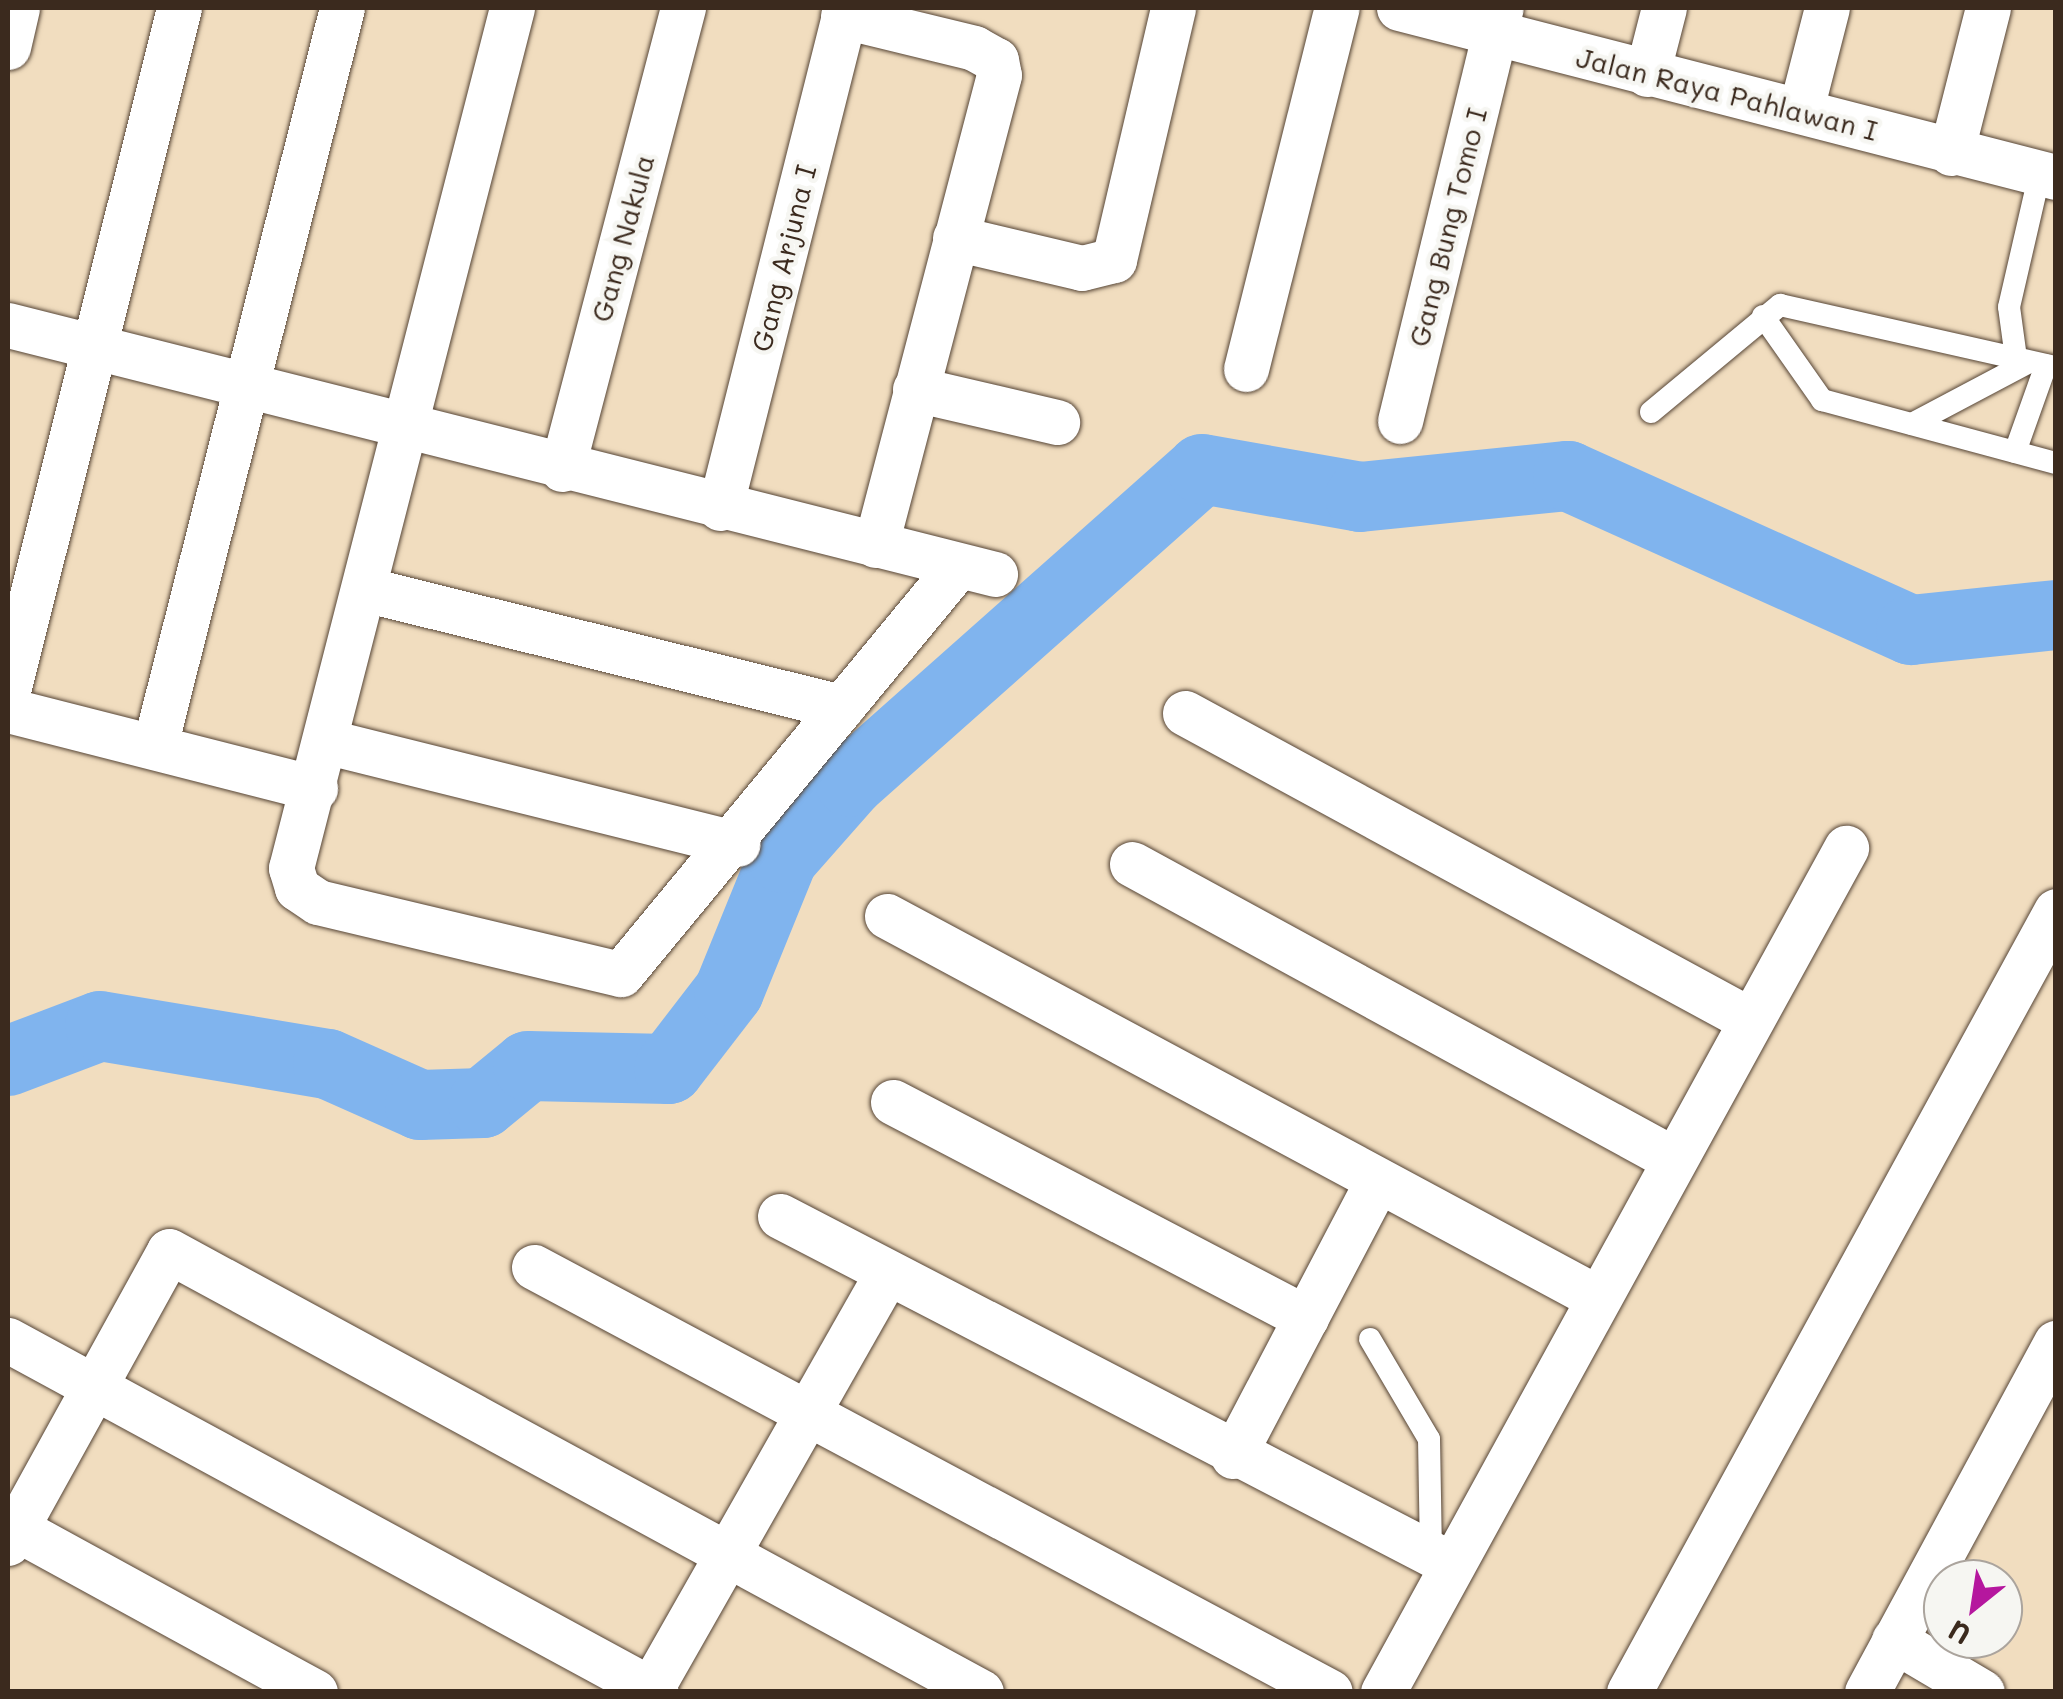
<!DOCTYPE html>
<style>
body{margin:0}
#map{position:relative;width:2063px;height:1699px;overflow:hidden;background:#f1ddbf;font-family:Mali,sans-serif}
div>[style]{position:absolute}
.river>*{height:70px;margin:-35px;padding:0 35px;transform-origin:35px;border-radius:35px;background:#80b4ee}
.roads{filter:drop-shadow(0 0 2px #564536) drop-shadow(0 0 2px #564536)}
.lane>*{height:22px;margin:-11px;padding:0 11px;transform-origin:11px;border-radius:11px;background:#fff}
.street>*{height:45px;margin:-22.5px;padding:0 22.5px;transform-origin:22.5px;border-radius:22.5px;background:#fff}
span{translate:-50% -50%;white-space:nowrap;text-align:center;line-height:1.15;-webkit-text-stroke:9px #f6f6f2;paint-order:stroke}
.street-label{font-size:28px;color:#3b2a1e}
.frame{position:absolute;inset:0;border:10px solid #3b2a1e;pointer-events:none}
.north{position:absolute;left:1923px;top:1559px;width:100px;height:100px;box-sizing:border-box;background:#f6f6f2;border:2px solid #aba49d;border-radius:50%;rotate:210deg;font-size:28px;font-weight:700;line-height:40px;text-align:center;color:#3b2a1e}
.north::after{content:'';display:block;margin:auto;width:35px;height:45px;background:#b5179e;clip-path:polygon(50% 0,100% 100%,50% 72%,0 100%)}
</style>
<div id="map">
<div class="river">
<div style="left:8px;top:1061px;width:98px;rotate:-20.8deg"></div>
<div style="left:100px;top:1026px;width:231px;rotate:9.5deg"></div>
<div style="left:328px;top:1064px;width:101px;rotate:24deg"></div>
<div style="left:420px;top:1105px;width:63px;rotate:-1.8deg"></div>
<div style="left:483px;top:1103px;width:58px;rotate:-39.4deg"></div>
<div style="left:528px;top:1066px;width:141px;rotate:1.2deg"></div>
<div style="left:669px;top:1069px;width:98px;rotate:-52.4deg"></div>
<div style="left:729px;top:991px;width:144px;rotate:-67.9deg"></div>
<div style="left:783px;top:858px;width:101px;rotate:-48.6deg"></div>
<div style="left:850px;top:782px;width:471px;rotate:-41.6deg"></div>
<div style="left:1202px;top:469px;width:160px;rotate:10deg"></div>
<div style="left:1360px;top:497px;width:209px;rotate:-5.8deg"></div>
<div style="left:1568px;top:476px;width:376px;rotate:24.2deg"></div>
<div style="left:1911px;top:630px;width:146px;rotate:-5.9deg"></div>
</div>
<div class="roads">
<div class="lane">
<div style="left:1763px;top:316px;width:103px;rotate:54.9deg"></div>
<div style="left:1822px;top:400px;width:242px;rotate:15.1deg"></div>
<div style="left:2016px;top:358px;width:51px;rotate:-97.8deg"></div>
<div style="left:2009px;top:307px;width:138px;rotate:-77deg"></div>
<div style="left:1651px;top:412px;width:168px;rotate:-39.7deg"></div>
<div style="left:1780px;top:305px;width:283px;rotate:12.7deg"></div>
<div style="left:1912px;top:424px;width:132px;rotate:-27.9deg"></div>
<div style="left:2015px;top:452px;width:92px;rotate:-70.4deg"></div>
<div style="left:1370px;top:1339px;width:116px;rotate:59.5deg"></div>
<div style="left:1429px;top:1439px;width:114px;rotate:89deg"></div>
</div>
<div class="street">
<div style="left:512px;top:8px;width:888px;rotate:104.41deg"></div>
<div style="left:291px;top:868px;width:21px;rotate:73deg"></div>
<div style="left:297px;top:888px;width:25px;rotate:34deg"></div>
<div style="left:318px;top:902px;width:311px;rotate:13.4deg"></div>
<div style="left:621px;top:974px;width:529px;rotate:-50.44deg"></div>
<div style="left:1399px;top:8px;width:678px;rotate:14.43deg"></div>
<div style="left:843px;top:16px;width:135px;rotate:13.7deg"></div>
<div style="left:974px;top:48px;width:25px;rotate:29deg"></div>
<div style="left:996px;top:60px;width:15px;rotate:79deg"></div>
<div style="left:999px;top:75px;width:486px;rotate:104.7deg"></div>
<div style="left:8px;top:47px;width:40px;rotate:-77deg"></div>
<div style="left:1647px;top:74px;width:68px;rotate:-75.6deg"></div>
<div style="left:1801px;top:109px;width:104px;rotate:-75.6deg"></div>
<div style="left:1951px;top:153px;width:150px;rotate:-75.7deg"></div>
<div style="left:955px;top:238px;width:130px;rotate:13.3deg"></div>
<div style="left:1082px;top:268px;width:33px;rotate:-14deg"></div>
<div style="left:1114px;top:260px;width:259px;rotate:-76.8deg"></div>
<div style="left:8px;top:325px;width:1018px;rotate:14.16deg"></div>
<div style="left:1246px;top:369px;width:372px;rotate:-75.9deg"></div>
<div style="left:915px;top:389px;width:146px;rotate:13.1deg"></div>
<div style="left:1400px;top:421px;width:425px;rotate:-76.3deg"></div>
<div style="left:562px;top:469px;width:477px;rotate:-75.3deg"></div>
<div style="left:720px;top:508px;width:516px;rotate:-75.86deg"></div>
<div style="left:364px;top:589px;width:492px;rotate:13.9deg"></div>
<div style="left:8px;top:691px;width:704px;rotate:-75.94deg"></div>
<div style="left:8px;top:710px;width:317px;rotate:14.3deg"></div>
<div style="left:1185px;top:713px;width:641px;rotate:28.52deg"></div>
<div style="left:329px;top:742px;width:421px;rotate:14deg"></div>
<div style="left:155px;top:745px;width:760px;rotate:-75.76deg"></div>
<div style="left:1132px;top:864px;width:616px;rotate:28.6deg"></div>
<div style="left:887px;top:916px;width:807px;rotate:28.25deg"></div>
<div style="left:893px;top:1102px;width:466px;rotate:27.6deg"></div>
<div style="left:780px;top:1216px;width:756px;rotate:27.41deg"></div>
<div style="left:534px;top:1267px;width:902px;rotate:28.1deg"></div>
<div style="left:8px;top:1340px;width:737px;rotate:28.51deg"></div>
<div style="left:1233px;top:1456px;width:306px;rotate:-62.3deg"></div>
<div style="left:8px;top:1524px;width:350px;rotate:28.7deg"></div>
<div style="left:8px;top:1543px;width:333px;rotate:-61.1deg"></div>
<div style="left:169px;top:1251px;width:924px;rotate:28.51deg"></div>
<div style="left:1894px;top:1640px;width:102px;rotate:30.6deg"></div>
<div style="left:649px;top:1692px;width:476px;rotate:-60.4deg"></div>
<div style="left:1383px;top:1692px;width:963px;rotate:-61.25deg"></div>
<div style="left:1629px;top:1692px;width:890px;rotate:-61.33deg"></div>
<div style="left:1867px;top:1692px;width:397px;rotate:-61.6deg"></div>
</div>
</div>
<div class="street-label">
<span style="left:1727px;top:93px;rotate:14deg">Jalan Raya Pahlawan I</span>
<span style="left:1447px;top:227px;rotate:-76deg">Gang Bung Tomo I</span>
<span style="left:622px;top:238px;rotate:-75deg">Gang Nakula</span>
<span style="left:783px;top:258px;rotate:-76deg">Gang Arjuna I</span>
</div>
<div class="frame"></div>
<div class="north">U</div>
</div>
